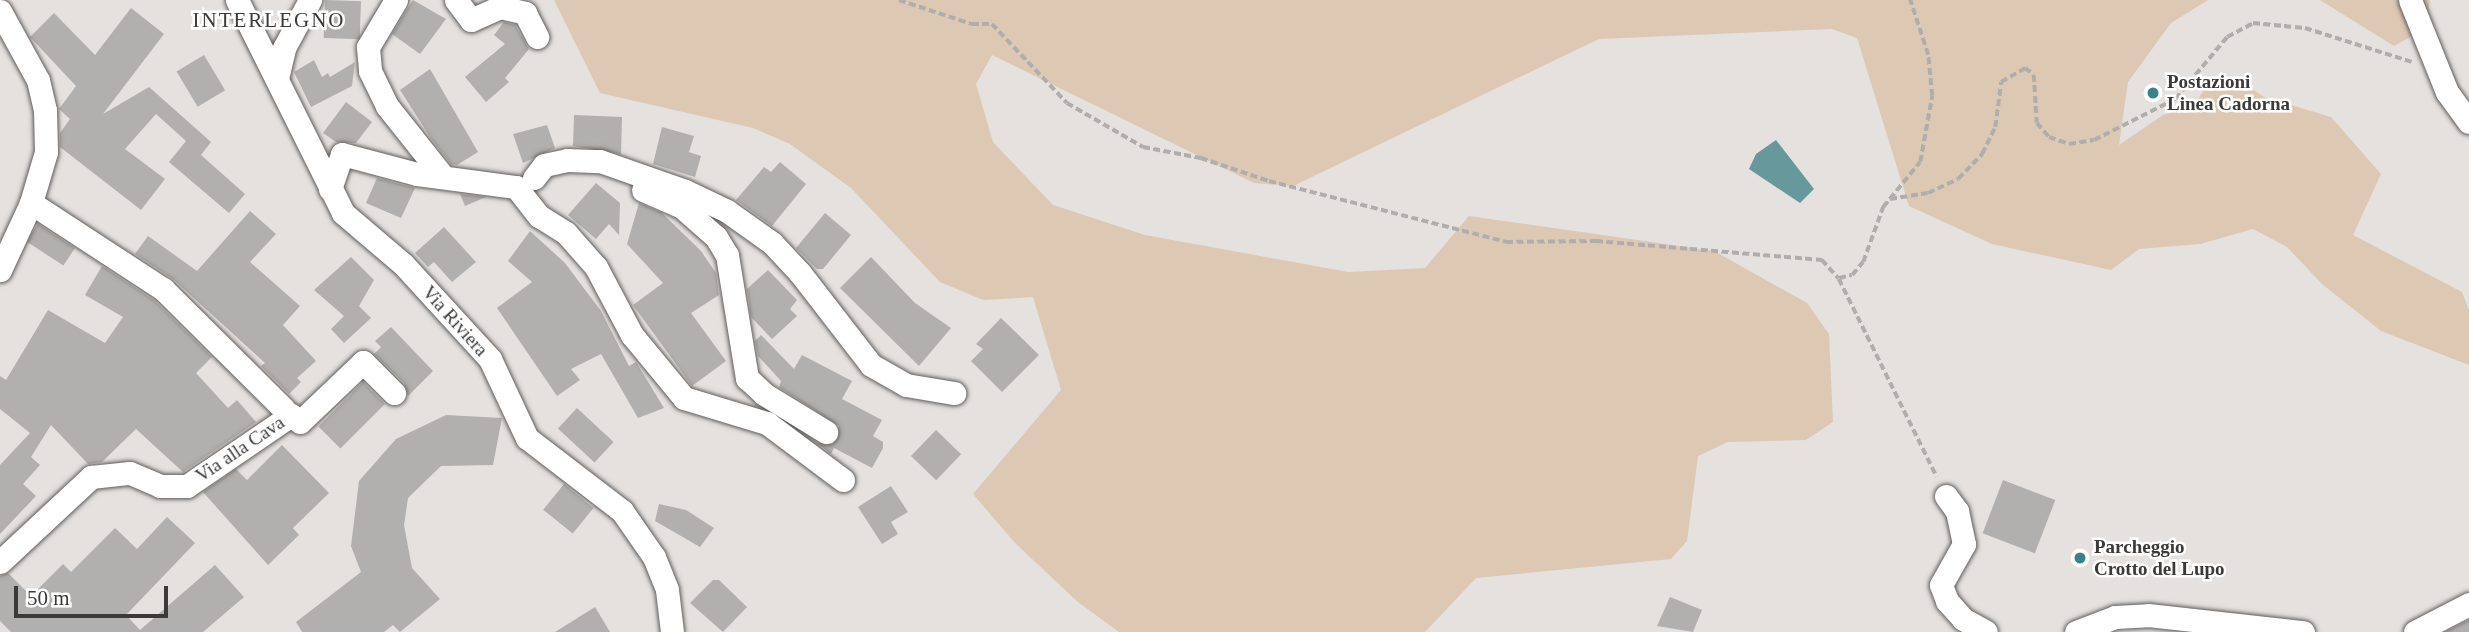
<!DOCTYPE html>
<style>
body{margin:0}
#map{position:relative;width:2469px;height:632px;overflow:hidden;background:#e4e1df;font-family:Georgia,serif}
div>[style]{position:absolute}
.green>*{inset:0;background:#ddc8b4}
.water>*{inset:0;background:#67989b}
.building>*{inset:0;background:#b2b0ae;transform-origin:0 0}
.path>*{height:3.5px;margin-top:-1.75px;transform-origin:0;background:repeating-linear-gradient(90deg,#b0aeac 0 7px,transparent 0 10.5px)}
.roads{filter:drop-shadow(0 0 2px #605d5b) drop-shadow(0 0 2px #605d5b)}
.minor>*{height:23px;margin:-11.5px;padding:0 11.5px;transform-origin:11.5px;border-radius:11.5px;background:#fff}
.dots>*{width:19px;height:19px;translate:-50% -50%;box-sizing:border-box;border:4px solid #fff;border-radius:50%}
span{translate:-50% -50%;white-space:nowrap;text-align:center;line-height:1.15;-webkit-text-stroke:5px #fff;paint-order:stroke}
.poi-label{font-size:19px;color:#3b3a39;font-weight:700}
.left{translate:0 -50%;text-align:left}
.street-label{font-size:19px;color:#3b3a39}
.neighbourhood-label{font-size:21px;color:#3b3a39;letter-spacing:2px}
.scale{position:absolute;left:14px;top:586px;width:154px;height:32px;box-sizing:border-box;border:4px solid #3b3a39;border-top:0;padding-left:9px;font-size:21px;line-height:24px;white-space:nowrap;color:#3b3a39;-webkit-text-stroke:5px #fff;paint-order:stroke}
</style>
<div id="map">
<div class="green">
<div style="clip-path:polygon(554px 0,2208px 0,2171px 23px,2128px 82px,2119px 145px,2163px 115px,2193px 106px,2210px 81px,2248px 86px,2264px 97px,2331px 117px,2381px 174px,2353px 235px,2462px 292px,2469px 310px,2469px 365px,2381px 331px,2322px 284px,2287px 247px,2253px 229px,2200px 244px,2139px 249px,2111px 270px,1992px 244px,1909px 206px,1857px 38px,1832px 29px,1599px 39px,1293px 186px,1254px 183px,992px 55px,976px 84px,993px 142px,1053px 205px,1145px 235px,1348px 272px,1425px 268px,1469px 216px,1714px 251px,1807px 303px,1829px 334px,1833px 422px,1806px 440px,1728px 442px,1698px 456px,1687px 541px,1671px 559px,1476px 578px,1425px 632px,1119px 632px,1078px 602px,1015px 543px,973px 494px,1061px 390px,1033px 297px,983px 300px,940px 282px,851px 188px,790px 144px,753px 128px,600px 93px)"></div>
<div style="clip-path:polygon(2320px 0,2430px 0,2426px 28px,2394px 46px)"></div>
</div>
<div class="water">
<div style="clip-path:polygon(1776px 140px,1814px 189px,1800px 203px,1749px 169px,1756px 154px)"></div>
</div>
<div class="building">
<div style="left:325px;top:0;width:36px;height:38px;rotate:2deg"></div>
<div style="clip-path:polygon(413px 0,446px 19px,420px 54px,392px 34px)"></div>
<div style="clip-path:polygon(131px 8px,164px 34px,103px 114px,149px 87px,211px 142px,201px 155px,245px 194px,229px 213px,169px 162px,186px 141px,156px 114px,125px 149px,165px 179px,141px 210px,60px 147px,60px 133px,70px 119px,59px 109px,76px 86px,30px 37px,54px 13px,95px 55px)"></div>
<div style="clip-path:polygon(504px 22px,515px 25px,529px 49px,505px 78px,509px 82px,486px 102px,465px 77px,505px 44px,494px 35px)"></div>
<div style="left:204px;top:55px;width:41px;height:32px;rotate:59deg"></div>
<div style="clip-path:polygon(314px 60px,322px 77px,328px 73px,330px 77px,355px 62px,352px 86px,311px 107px,294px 72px)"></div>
<div style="clip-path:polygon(430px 69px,478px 152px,457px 165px,451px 164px,432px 140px,400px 90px)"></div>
<div style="clip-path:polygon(346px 102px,372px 122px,356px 143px,336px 142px,323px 133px)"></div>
<div style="clip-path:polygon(574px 115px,622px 117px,621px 154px,573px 146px)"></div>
<div style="clip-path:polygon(547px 125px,555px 148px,523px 163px,513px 134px)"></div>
<div style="clip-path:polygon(662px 127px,694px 136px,689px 152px,701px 156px,695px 177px,653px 164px)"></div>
<div style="clip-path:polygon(780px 162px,806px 184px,772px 226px,736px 200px,764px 167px,771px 172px)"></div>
<div style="clip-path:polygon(377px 178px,415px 188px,401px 218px,366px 203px)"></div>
<div style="clip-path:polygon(596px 183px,620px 203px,619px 235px,609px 224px,596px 239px,568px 215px)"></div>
<div style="clip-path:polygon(460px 194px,486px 197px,465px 206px)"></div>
<div style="clip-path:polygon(639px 203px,662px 213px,701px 251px,716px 273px,719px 295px,691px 313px,726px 361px,692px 386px,633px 305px,663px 283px,627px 244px)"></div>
<div style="clip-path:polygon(250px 211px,276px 234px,250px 262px,300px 306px,283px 325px,316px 361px,297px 378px,301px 382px,289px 394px,261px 366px,265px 363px,173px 279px,135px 254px,148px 236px,197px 271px)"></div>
<div style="clip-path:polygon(825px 213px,851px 235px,823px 269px,817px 269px,796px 248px)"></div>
<div style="left:38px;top:224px;width:44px;height:21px;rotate:33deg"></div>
<div style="clip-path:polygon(444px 227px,476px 262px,452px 282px,434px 262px,428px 267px,415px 253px)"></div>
<div style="clip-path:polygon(530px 231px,565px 263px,601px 311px,629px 366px,636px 362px,664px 408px,638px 418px,601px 354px,571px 369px,580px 380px,557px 396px,497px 308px,532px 282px,508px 261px)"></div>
<div style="clip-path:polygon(351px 257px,374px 280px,359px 306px,371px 318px,344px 343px,331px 329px,344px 316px,314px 290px)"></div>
<div style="clip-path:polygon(871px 257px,915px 303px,951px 328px,919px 366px,840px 288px)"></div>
<div style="clip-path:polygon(102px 266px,154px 300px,212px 357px,196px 373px,228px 408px,237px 400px,256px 422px,183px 472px,136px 429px,102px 462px,88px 464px,51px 425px,31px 457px,40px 465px,23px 484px,36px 496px,0 534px,0 465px,30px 433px,0 409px,0 376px,6px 380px,48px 310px,105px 343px,123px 317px,85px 295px)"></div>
<div style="clip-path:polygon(768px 270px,797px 300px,790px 309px,797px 316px,772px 339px,751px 317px,747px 289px)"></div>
<div style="clip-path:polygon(1001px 318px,1039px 355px,1002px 392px,971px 361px,983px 349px,976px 344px)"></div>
<div style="clip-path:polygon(391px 327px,433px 371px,408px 396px,404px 383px,374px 354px,381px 347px,375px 341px)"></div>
<div style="clip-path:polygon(761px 335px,794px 369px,802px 355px,852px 381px,842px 399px,882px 420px,873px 436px,883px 442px,883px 448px,872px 468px,834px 448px,831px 454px,817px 443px,833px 444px,839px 426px,779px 387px,781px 381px,758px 356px,755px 341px)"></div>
<div style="left:363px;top:382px;width:31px;height:63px;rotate:45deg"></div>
<div style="left:577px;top:408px;width:50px;height:28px;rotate:43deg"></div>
<div style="clip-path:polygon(446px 415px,502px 418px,493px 465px,441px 466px,408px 498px,404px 525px,412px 568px,440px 599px,400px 632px,393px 625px,384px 632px,302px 632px,296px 622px,361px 572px,351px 546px,359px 481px,396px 439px)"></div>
<div style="left:936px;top:430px;width:35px;height:36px;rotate:44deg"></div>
<div style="clip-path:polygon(282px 445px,329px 493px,293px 528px,299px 535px,268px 565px,203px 492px,236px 469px,247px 480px)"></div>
<div style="left:2003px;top:480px;width:56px;height:57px;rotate:21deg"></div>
<div style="left:564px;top:484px;width:38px;height:33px;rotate:39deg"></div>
<div style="clip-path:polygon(891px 486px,908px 512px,891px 522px,898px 534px,882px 544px,858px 507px)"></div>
<div style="clip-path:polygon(659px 504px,686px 510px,714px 528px,700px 547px,655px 521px)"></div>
<div style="clip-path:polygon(167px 517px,195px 543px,126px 615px,140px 630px,215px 565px,244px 597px,203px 632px,11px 632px,0 621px,0 576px,8px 573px,31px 596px,63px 564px,71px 572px,115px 528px,137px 549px)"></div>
<div style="clip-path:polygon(713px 580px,719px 580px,747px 607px,723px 632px,690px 603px)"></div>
<div style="clip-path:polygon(1670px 597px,1702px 610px,1693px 632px,1657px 626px)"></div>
<div style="clip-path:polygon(595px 607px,610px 632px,555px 632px)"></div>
<div style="clip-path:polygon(2469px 620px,2469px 632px,2445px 632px)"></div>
</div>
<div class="path">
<div style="left:899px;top:0;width:77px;rotate:18.2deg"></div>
<div style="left:972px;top:24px;width:20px"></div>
<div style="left:992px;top:24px;width:109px;rotate:46.5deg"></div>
<div style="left:1067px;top:103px;width:88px;rotate:30.1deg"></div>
<div style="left:1143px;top:147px;width:59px;rotate:10.7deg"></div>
<div style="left:1201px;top:158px;width:72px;rotate:18.7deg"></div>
<div style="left:1269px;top:181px;width:245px;rotate:14.4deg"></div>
<div style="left:1506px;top:242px;width:90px;rotate:-0.6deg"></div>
<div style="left:1596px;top:241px;width:227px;rotate:4.8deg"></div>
<div style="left:1822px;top:260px;width:25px;rotate:48deg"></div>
<div style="left:1839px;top:279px;width:221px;rotate:63.7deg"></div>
<div style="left:1890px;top:199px;width:38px;rotate:-9deg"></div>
<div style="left:1928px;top:193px;width:33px;rotate:-25deg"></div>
<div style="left:1958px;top:179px;width:35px;rotate:-46deg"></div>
<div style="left:1982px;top:154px;width:30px;rotate:-64deg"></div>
<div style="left:1995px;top:127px;width:45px;rotate:-82.4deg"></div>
<div style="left:2001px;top:82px;width:28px;rotate:-30deg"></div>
<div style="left:2025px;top:68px;width:11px;rotate:38deg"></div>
<div style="left:2034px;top:75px;width:48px;rotate:86.4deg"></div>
<div style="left:2037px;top:123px;width:18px;rotate:49deg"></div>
<div style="left:2049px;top:137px;width:21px;rotate:19deg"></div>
<div style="left:2069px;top:144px;width:25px;rotate:-9deg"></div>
<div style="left:2094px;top:140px;width:91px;rotate:-26.8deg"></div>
<div style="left:2175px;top:99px;width:81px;rotate:-50deg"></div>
<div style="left:2227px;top:37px;width:30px;rotate:-28deg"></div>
<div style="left:2253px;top:23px;width:52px;rotate:5.5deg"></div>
<div style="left:2305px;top:28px;width:112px;rotate:17.6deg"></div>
<div style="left:1839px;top:278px;width:13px;rotate:-13deg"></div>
<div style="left:1852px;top:275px;width:17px;rotate:-50deg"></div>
<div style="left:1863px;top:262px;width:59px;rotate:-70deg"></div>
<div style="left:1883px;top:207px;width:58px;rotate:-50.6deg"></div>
<div style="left:1920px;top:162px;width:67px;rotate:-79.7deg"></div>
<div style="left:1932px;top:96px;width:41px;rotate:-95.6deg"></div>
<div style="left:1928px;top:55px;width:58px;rotate:-108.1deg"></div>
</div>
<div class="roads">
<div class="minor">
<div style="left:237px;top:0;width:238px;rotate:63.5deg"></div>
<div style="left:343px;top:213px;width:79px;rotate:40.4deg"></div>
<div style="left:403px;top:264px;width:129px;rotate:47.5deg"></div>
<div style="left:490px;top:359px;width:87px;rotate:64.9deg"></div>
<div style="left:527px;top:438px;width:120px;rotate:37.5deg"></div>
<div style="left:622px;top:511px;width:56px;rotate:55.2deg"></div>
<div style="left:654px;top:557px;width:35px;rotate:68deg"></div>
<div style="left:667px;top:590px;width:42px;rotate:83.2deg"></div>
<div style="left:396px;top:0;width:55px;rotate:120.8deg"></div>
<div style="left:368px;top:47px;width:24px;rotate:85deg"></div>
<div style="left:370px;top:71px;width:39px;rotate:64deg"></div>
<div style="left:387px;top:106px;width:87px;rotate:51.5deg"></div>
<div style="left:456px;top:0;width:25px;rotate:53deg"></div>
<div style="left:471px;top:20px;width:32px;rotate:-24deg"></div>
<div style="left:500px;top:7px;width:26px;rotate:13deg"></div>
<div style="left:525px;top:13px;width:27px;rotate:63deg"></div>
<div style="left:2410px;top:0;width:99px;rotate:68.1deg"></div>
<div style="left:2447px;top:92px;width:37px;rotate:54deg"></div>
<div style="left:0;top:11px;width:79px;rotate:61.2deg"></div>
<div style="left:38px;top:80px;width:31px;rotate:77deg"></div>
<div style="left:45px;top:110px;width:42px;rotate:88.6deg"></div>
<div style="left:46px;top:152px;width:53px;rotate:106.4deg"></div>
<div style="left:31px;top:203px;width:74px;rotate:114.8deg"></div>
<div style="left:277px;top:79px;width:32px;rotate:-77deg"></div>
<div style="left:284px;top:48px;width:55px;rotate:-61.6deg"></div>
<div style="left:534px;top:178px;width:16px;rotate:-52deg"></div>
<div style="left:544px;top:165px;width:24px;rotate:-12deg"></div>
<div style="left:567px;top:160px;width:33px;rotate:2deg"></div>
<div style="left:600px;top:161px;width:90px;rotate:19.4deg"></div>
<div style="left:685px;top:191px;width:47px;rotate:25.5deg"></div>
<div style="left:727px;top:211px;width:55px;rotate:35.4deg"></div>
<div style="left:772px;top:243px;width:41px;rotate:47deg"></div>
<div style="left:800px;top:273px;width:116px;rotate:52.3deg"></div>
<div style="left:871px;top:365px;width:40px;rotate:29.7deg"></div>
<div style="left:906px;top:385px;width:49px;rotate:9.5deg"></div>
<div style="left:330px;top:189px;width:37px;rotate:-71deg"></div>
<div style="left:342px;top:154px;width:78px;rotate:14.9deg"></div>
<div style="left:417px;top:174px;width:100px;rotate:7.5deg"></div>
<div style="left:516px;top:187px;width:37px;rotate:52deg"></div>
<div style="left:539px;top:216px;width:32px;rotate:32deg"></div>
<div style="left:566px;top:233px;width:45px;rotate:48.6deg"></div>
<div style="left:596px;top:267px;width:77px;rotate:62.1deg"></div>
<div style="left:632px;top:335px;width:82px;rotate:50.5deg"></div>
<div style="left:684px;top:398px;width:87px;rotate:16.8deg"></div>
<div style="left:767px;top:423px;width:95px;rotate:36.9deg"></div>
<div style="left:643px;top:190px;width:43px;rotate:23.6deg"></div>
<div style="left:682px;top:207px;width:45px;rotate:41.4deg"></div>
<div style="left:716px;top:237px;width:21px;rotate:59deg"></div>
<div style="left:727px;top:255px;width:125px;rotate:80.8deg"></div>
<div style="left:747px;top:378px;width:23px;rotate:43deg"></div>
<div style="left:764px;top:394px;width:73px;rotate:31.5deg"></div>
<div style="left:31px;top:203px;width:158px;rotate:33.1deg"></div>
<div style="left:163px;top:289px;width:170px;rotate:44.8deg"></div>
<div style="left:1946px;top:496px;width:19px;rotate:54deg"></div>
<div style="left:1957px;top:511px;width:34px;rotate:78deg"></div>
<div style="left:1964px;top:544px;width:47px;rotate:119.3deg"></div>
<div style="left:1941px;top:585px;width:17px;rotate:69deg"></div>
<div style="left:1947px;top:601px;width:24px;rotate:48deg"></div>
<div style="left:1963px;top:619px;width:26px;rotate:29deg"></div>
<div style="left:0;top:562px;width:125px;rotate:-43deg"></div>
<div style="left:91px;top:477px;width:39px;rotate:-6deg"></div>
<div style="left:130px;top:473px;width:33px;rotate:23deg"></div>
<div style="left:160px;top:486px;width:27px"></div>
<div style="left:187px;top:486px;width:126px;rotate:-34.3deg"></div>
<div style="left:291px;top:415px;width:11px;rotate:38deg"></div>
<div style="left:300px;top:422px;width:87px;rotate:-43.6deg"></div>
<div style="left:363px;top:362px;width:44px;rotate:45deg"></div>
<div style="left:2076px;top:632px;width:42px;rotate:-21deg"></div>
<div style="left:2115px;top:617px;width:33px;rotate:-3deg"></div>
<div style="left:2148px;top:615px;width:156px;rotate:6.3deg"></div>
<div style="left:2415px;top:632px;width:61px;rotate:-27.4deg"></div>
</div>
</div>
<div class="dots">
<div style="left:2153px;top:93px;background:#3a8287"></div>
<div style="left:2080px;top:558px;background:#3a8287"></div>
</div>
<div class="poi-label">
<span class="left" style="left:2167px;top:93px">Postazioni<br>Linea Cadorna</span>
<span class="left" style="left:2094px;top:558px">Parcheggio<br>Crotto del Lupo</span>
</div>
<div class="street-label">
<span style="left:455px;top:321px;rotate:48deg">Via Riviera</span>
<span style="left:240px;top:449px;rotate:-34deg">Via alla Cava</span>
</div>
<div class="neighbourhood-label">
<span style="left:269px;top:20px">INTERLEGNO</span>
</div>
<div class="scale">50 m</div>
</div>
